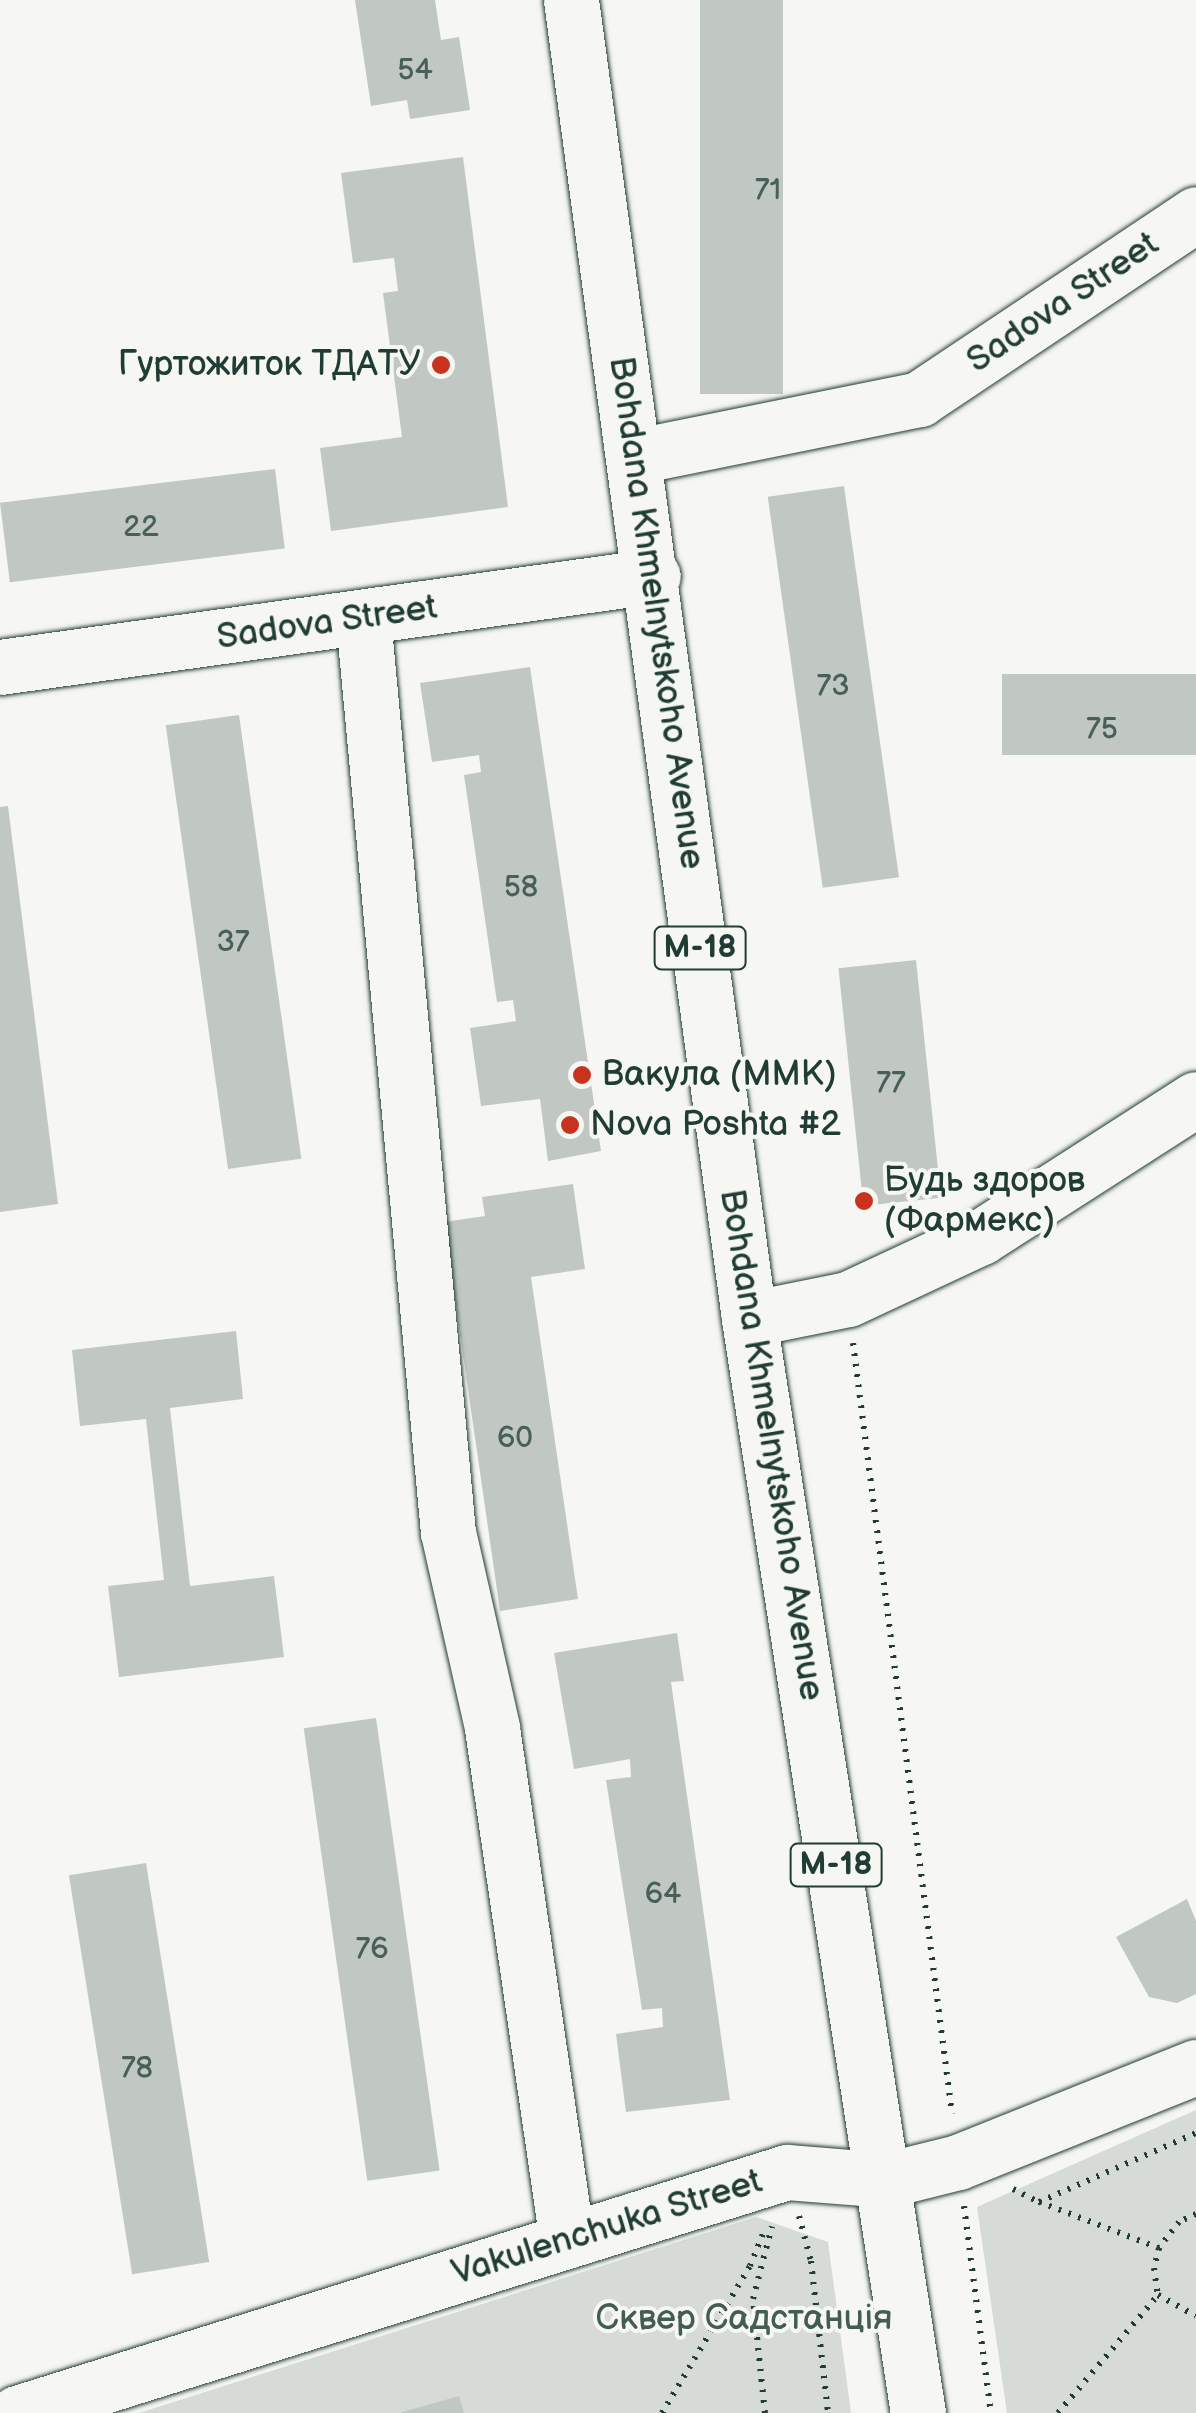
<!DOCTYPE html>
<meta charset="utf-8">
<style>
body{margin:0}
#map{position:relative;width:1196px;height:2413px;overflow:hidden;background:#f6f6f2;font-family:"Balsamiq Sans",sans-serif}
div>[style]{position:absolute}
.green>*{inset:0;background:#d6dbd6}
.building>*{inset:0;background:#c1c8c3;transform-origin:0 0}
.path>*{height:6px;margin-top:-3px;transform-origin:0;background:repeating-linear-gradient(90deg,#1f3d34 0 2.5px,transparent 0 10.5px)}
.roads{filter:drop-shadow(0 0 2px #1f3d34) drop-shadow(0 0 2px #1f3d34)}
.minor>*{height:55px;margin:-27.5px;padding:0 27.5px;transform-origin:27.5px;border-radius:27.5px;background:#f6f6f2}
.highway>*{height:55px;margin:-27.5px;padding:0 27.5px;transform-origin:27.5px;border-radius:27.5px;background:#f6f6f2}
.dots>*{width:28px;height:28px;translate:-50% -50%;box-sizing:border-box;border:5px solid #f6f6f2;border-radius:50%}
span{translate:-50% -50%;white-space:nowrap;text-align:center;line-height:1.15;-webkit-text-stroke:8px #f6f6f2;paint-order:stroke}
.number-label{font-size:30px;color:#486058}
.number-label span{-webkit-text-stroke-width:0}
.shield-label span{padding:2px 8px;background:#f6f6f2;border:2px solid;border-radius:8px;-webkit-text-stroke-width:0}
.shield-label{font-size:32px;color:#1f3d34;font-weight:700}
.street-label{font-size:35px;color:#1f3d34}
.poi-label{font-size:35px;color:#1f3d34}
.right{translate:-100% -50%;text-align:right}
.left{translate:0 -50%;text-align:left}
.park-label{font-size:35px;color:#445d54}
</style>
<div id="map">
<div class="green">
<div style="clip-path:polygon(1196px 2110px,1196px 2413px,1007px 2413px,977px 2207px)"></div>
<div style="clip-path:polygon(756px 2217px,828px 2242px,851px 2413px,139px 2413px)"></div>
</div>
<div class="building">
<div style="clip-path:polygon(355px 0,435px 0,441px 40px,459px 37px,470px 110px,410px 119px,407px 100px,371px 106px)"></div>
<div style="left:700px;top:0;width:83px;height:394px"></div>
<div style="clip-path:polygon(463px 157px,508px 507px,331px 531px,320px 448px,402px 437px,383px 293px,398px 291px,394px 258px,353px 263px,341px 173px)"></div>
<div style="left:275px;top:469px;width:80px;height:277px;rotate:83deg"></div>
<div style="left:844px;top:486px;width:395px;height:77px;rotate:82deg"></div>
<div style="clip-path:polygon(530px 667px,601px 1151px,548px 1161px,540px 1099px,481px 1106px,470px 1028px,516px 1021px,513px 1000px,497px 1002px,464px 775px,481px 772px,479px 755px,432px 762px,420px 683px)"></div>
<div style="left:1196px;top:674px;width:81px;height:194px;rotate:90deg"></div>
<div style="left:239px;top:715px;width:448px;height:74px;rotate:82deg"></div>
<div style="clip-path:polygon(8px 806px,58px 1204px,0 1212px,0 807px)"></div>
<div style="left:916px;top:960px;width:239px;height:78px;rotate:84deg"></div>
<div style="clip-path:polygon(573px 1184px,585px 1269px,531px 1277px,578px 1599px,500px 1611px,444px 1222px,485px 1216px,482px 1197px)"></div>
<div style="clip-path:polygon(236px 1331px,243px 1399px,170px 1408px,190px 1586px,274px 1576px,284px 1657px,119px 1677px,108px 1586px,164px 1580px,146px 1419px,80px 1426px,72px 1350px)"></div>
<div style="clip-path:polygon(677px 1633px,684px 1681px,671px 1682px,730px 2100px,626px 2112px,616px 2034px,663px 2027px,662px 2008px,642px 2010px,606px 1780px,631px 1777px,630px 1759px,574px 1769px,554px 1653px)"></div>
<div style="left:376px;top:1718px;width:457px;height:73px;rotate:82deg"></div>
<div style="left:146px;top:1863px;width:404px;height:78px;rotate:81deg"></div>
<div style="clip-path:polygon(1187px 1899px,1196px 1921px,1196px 1994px,1177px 2003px,1149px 1997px,1116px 1937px)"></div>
<div style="clip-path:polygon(459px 2396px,464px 2413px,402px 2413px,402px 2412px)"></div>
</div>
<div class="path">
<div style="left:853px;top:1343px;width:777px;rotate:82.68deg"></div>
<div style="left:1013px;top:2189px;width:29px;rotate:27deg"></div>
<div style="left:964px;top:2206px;width:209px;rotate:82.6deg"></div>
<div style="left:1196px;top:2214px;width:19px;rotate:155deg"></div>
<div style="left:1179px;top:2222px;width:33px;rotate:128deg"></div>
<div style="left:1159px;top:2248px;width:21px;rotate:104deg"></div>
<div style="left:1154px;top:2268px;width:27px;rotate:82deg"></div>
<div style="left:1158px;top:2295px;width:43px;rotate:28.9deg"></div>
<div style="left:799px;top:2216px;width:47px;rotate:75.1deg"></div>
<div style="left:811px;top:2261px;width:153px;rotate:83.6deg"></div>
<div style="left:1159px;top:2248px;width:129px;rotate:-159deg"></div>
<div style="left:1039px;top:2202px;width:171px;rotate:-23.7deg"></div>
<div style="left:662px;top:2413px;width:171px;rotate:-59.1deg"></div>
<div style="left:750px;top:2266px;width:40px;rotate:-68deg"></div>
<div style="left:765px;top:2413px;width:115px;rotate:-96deg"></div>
<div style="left:753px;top:2299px;width:75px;rotate:-75.4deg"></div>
<div style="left:1058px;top:2413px;width:155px;rotate:-49.7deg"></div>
</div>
<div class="roads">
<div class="minor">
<div style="left:637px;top:456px;width:288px;rotate:-11.4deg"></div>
<div style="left:919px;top:399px;width:333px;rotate:-33.7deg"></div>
<div style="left:363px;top:618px;width:918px;rotate:84.69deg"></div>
<div style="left:448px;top:1532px;width:201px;rotate:77.3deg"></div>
<div style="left:492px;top:1728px;width:518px;rotate:81.68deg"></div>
<div style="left:0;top:667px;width:659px;rotate:-7.93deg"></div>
<div style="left:749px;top:1319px;width:101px;rotate:-11.4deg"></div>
<div style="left:848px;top:1299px;width:147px;rotate:-25deg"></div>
<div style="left:981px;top:1237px;width:255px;rotate:-32.7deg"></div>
<div style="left:17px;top:2413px;width:807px;rotate:-17.38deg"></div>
<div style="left:787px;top:2172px;width:99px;rotate:4.6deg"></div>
<div style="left:886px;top:2180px;width:74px;rotate:-14deg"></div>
<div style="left:958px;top:2162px;width:256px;rotate:-21.8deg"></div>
</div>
<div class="highway">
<div style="left:571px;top:0;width:1331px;rotate:82.31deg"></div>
<div style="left:749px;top:1319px;width:1107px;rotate:81.22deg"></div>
</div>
</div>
<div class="dots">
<div style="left:441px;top:365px;background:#c8321e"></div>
<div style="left:582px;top:1075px;background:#c8321e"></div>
<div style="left:570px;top:1125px;background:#c8321e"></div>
<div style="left:864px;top:1201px;background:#c8321e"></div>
</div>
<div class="number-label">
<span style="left:415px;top:70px">54</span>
<span style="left:768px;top:190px">71</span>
<span style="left:141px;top:527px">22</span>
<span style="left:833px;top:686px">73</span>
<span style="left:1102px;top:729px">75</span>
<span style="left:521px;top:887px">58</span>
<span style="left:233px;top:942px">37</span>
<span style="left:891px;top:1083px">77</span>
<span style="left:515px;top:1438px">60</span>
<span style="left:663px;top:1894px">64</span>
<span style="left:372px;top:1949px">76</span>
<span style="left:137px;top:2068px">78</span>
</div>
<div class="shield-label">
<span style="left:700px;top:948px">М-18</span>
<span style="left:836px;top:1865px">М-18</span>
</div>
<div class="street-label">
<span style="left:1063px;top:303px;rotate:-34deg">Sadova Street</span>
<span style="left:656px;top:613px;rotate:82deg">Bohdana Khmelnytskoho Avenue</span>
<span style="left:327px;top:623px;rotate:-8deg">Sadova Street</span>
<span style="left:771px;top:1445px;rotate:81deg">Bohdana Khmelnytskoho Avenue</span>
<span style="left:607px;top:2228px;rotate:-17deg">Vakulenchuka Street</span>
</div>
<div class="poi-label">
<span class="right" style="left:421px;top:365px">Гуртожиток ТДАТУ</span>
<span class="left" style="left:602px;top:1075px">Вакула (ММК)</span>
<span class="left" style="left:590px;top:1125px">Nova Poshta #2</span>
<span class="left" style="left:884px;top:1201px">Будь здоров<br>(Фармекс)</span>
</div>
<div class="park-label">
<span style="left:744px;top:2319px">Сквер Садстанція</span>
</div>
</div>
